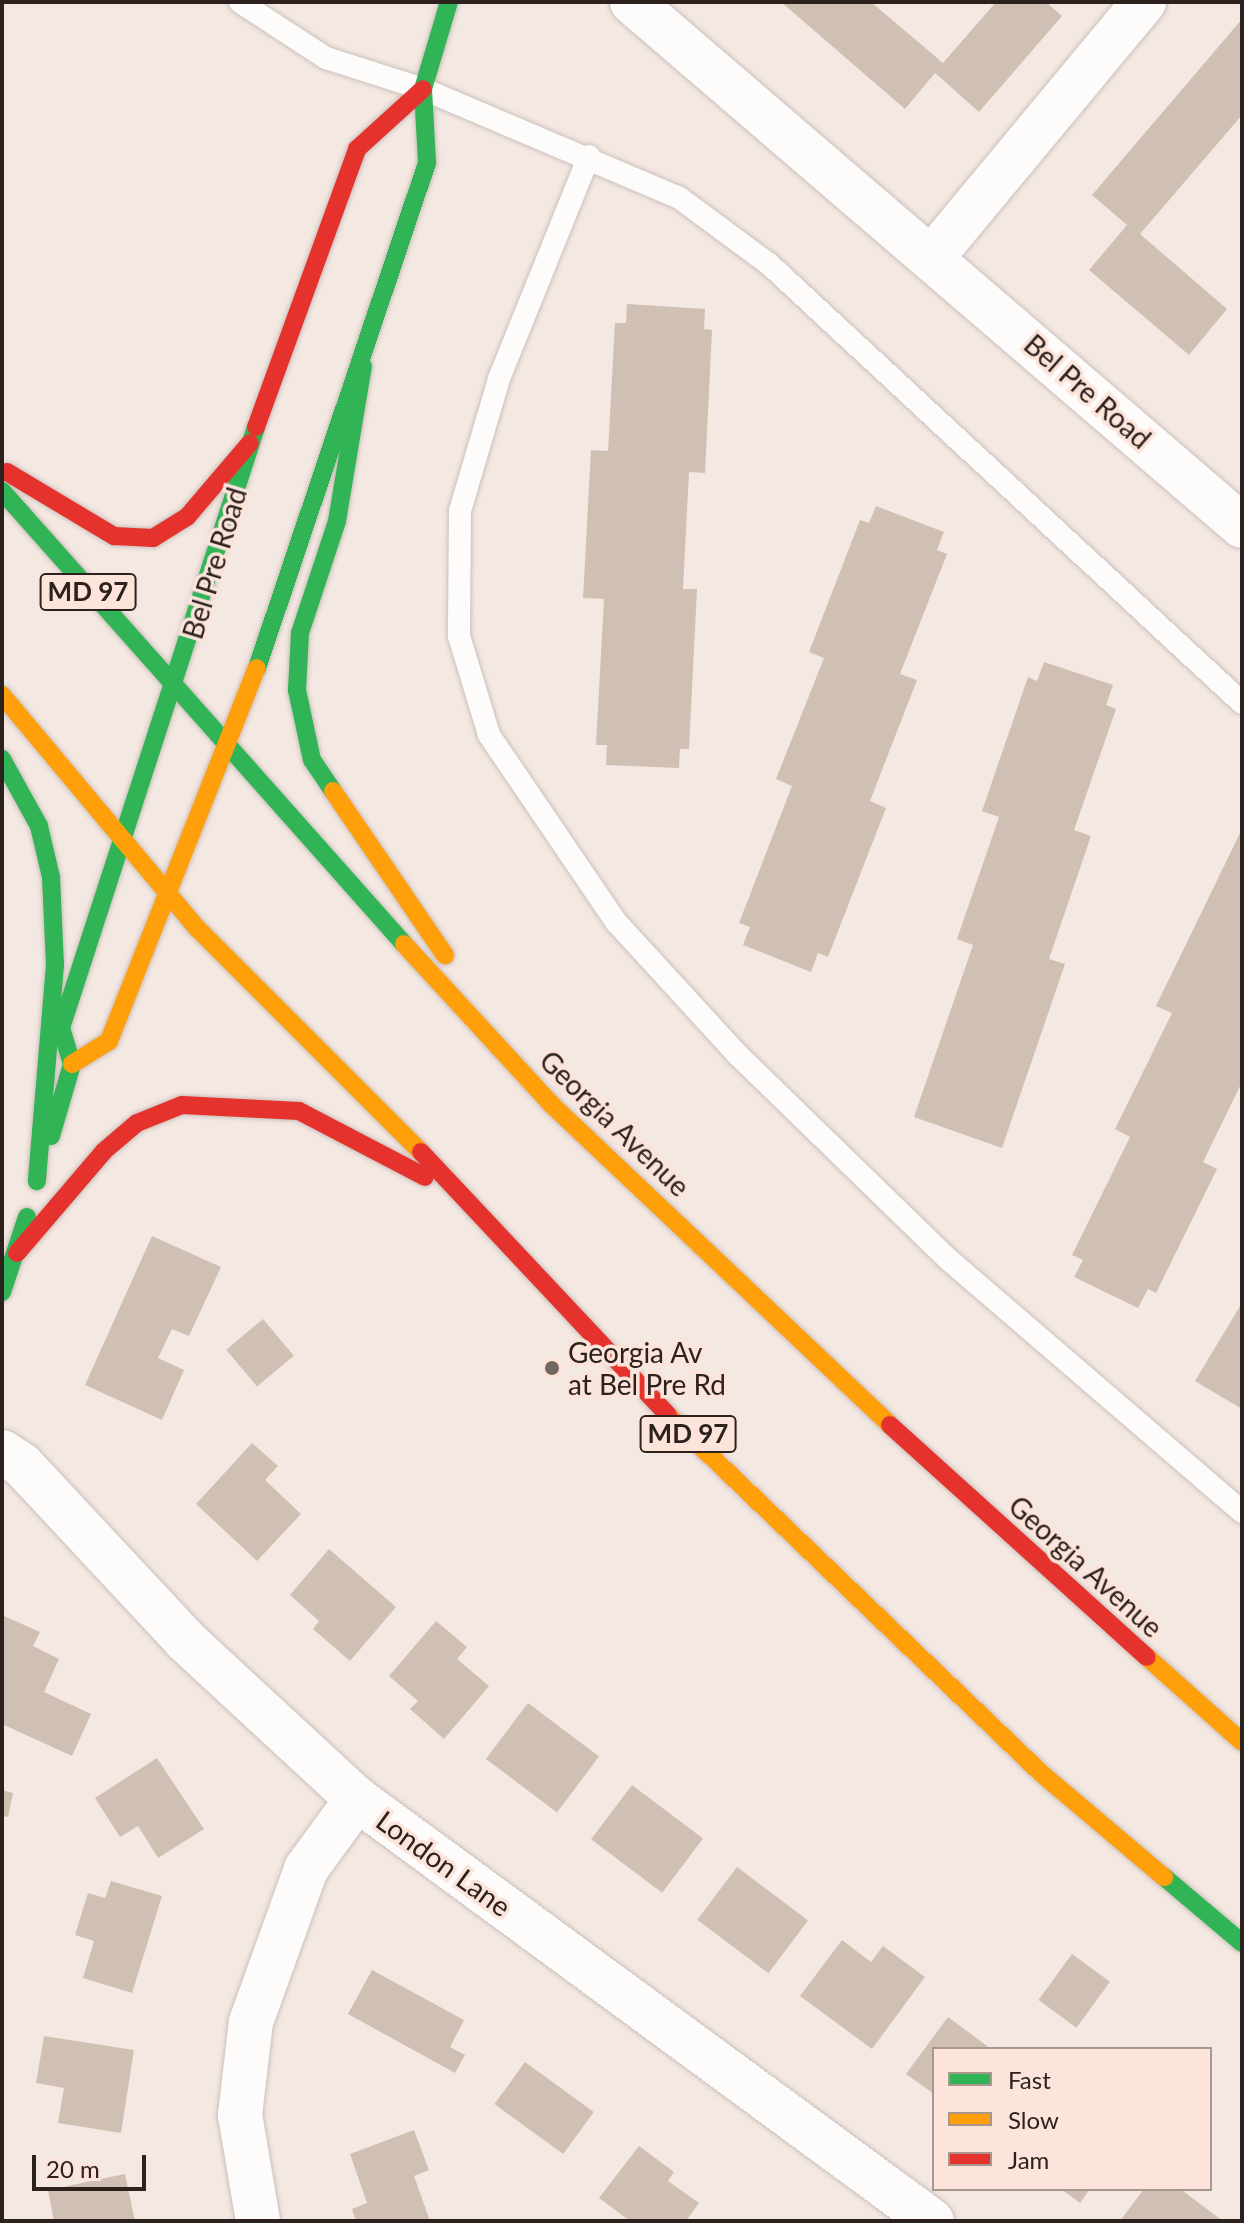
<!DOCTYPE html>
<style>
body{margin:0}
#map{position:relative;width:1244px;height:2223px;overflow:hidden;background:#f4e8e2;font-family:Lato,sans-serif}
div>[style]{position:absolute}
.building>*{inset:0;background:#d0c0b3;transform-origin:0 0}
.roads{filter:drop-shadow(0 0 2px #cbc0bc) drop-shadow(0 0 2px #cbc0bc)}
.lane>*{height:22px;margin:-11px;padding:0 11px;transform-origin:11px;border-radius:11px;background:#fdfcfb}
.street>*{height:44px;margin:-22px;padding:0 22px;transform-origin:22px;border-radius:22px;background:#fdfcfb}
.fast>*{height:18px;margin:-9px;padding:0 9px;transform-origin:9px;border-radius:9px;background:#30b455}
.slow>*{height:18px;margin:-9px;padding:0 9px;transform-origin:9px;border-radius:9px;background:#ff9f0a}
.jam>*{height:18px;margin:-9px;padding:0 9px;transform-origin:9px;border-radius:9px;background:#e5322d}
.dots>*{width:22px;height:22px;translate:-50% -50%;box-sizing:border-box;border:4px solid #fce4da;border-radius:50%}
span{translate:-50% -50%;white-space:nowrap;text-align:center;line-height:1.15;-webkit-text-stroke:7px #fce4da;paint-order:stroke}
.shield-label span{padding:2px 6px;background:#fce4da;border:2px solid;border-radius:6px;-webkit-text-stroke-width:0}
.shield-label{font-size:26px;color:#2c211d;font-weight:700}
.street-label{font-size:28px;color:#2c211d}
.poi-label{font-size:28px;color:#2c211d}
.left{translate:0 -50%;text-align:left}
.frame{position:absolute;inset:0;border:4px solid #2c211d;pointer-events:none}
.legend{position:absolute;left:932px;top:2047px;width:280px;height:144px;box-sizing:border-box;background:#fce4da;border:2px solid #a9968e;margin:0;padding:10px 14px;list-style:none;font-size:24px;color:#2c211d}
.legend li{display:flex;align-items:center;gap:16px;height:40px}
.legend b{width:40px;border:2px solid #a9968e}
.scale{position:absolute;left:32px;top:2155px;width:114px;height:36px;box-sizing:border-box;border:4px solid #2c211d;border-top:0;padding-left:10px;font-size:24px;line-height:28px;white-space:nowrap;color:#2c211d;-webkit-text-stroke:6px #fce4da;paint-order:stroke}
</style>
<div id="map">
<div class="building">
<div style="clip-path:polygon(781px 2px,871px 2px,943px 63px,996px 2px,1046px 2px,1062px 16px,979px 112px,935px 73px,905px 109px)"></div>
<div style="clip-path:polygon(1242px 19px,1242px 115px,1140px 234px,1227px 309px,1189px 355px,1089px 270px,1127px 225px,1092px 195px)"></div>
<div style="clip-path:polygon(627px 304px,705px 309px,704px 329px,712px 330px,705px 473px,689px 472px,683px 589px,697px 589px,689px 749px,680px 749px,679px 768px,606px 765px,607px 745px,596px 745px,604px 599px,583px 598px,591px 450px,608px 451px,615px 323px,626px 323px)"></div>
<div style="clip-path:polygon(876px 506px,944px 532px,937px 550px,947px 554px,900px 674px,917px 680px,870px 801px,886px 808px,828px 957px,818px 953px,811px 972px,743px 945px,750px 927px,739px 923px,792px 786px,776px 779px,824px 658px,809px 652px,860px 520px,869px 523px)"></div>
<div style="clip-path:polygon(1044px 662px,1113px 685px,1106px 705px,1116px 709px,1074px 830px,1091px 836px,1049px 959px,1065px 964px,1002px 1148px,914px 1117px,973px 945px,957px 939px,999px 817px,982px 811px,1028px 677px,1037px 681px)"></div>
<div style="clip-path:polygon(1242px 829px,1242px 1082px,1203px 1162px,1217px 1169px,1156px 1293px,1148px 1289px,1138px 1308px,1074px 1277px,1083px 1260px,1072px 1255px,1130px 1137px,1115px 1129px,1172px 1013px,1156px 1006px)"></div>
<div style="clip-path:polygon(152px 1236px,221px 1267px,189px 1336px,172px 1329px,158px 1358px,184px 1370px,162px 1420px,85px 1385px)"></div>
<div style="clip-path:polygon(1242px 1303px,1242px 1409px,1195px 1381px)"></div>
<div style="left:263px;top:1319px;width:48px;height:48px;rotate:50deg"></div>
<div style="clip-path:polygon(252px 1443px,278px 1466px,265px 1480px,301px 1514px,257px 1561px,196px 1504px)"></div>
<div style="clip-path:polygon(329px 1549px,396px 1607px,350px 1661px,313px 1629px,319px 1621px,290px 1595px)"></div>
<div style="clip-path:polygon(2px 1615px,40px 1632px,33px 1646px,59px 1659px,44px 1692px,91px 1714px,72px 1756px,2px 1724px)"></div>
<div style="clip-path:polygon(436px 1621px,467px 1647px,457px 1659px,489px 1686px,444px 1739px,410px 1709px,418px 1701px,389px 1676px)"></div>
<div style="left:528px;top:1703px;width:89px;height:70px;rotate:37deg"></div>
<div style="clip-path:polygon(157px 1758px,204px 1829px,158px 1858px,138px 1826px,120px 1837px,95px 1798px)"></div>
<div style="left:632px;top:1785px;width:89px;height:68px;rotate:37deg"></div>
<div style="clip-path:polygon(2px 1790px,13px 1793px,8px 1817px,2px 1816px)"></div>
<div style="left:737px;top:1867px;width:89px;height:66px;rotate:37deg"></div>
<div style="clip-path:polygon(111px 1881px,162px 1896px,132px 1993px,83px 1978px,94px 1941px,75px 1935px,88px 1893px,105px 1898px)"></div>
<div style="clip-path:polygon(842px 1940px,871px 1962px,883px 1946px,925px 1977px,872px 2049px,800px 1996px)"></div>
<div style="left:1072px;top:1954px;width:47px;height:57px;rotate:36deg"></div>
<div style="clip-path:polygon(372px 1970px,464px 2020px,450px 2047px,465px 2055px,455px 2073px,348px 2014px)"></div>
<div style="clip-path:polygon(948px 2017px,991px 2049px,934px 2049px,934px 2094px,906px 2074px)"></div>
<div style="clip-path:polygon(44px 2036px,134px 2050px,121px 2133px,58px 2123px,64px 2088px,36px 2083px)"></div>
<div style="left:525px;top:2062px;width:85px;height:52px;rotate:36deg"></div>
<div style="clip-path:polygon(414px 2130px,429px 2170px,414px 2176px,430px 2221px,356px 2221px,352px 2209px,367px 2203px,350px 2154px)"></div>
<div style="clip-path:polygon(639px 2146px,674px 2172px,668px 2181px,699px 2203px,686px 2221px,630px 2221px,599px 2198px)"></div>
<div style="clip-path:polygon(125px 2174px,135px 2221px,54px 2221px,48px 2190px)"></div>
<div style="clip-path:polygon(1061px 2189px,1090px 2189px,1080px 2203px)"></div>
<div style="clip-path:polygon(1144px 2189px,1180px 2189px,1223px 2221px,1120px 2221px)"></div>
</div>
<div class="roads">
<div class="lane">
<div style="left:240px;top:2px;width:103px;rotate:33.1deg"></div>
<div style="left:326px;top:58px;width:102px;rotate:17.7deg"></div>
<div style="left:423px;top:89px;width:277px;rotate:23deg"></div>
<div style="left:678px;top:197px;width:113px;rotate:36.4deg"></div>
<div style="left:769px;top:264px;width:645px;rotate:42.86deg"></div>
<div style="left:589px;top:156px;width:240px;rotate:112deg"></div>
<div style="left:499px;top:379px;width:138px;rotate:106.5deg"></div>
<div style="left:460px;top:511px;width:125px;rotate:90.5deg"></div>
<div style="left:459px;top:636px;width:103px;rotate:73.1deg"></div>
<div style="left:489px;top:735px;width:227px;rotate:55.8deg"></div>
<div style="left:617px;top:923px;width:179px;rotate:47.5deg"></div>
<div style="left:738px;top:1055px;width:293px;rotate:44.2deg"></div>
<div style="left:948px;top:1259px;width:388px;rotate:40.7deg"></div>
</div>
<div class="street">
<div style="left:632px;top:2px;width:804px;rotate:40.66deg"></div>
<div style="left:934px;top:255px;width:329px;rotate:-50.3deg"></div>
<div style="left:2px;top:1452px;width:24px;rotate:33deg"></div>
<div style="left:22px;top:1465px;width:239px;rotate:47deg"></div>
<div style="left:185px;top:1640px;width:234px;rotate:42.8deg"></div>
<div style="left:357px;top:1799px;width:713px;rotate:36.28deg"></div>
<div style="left:258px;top:2221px;width:108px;rotate:-99.6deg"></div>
<div style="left:240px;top:2115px;width:94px;rotate:-83.3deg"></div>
<div style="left:251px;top:2022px;width:163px;rotate:-70.2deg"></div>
<div style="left:306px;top:1869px;width:87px;rotate:-53.9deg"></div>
</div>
<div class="fast">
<div style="left:2px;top:491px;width:606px;rotate:48.41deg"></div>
<div style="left:257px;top:668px;width:533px;rotate:-71.4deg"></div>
<div style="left:427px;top:163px;width:74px;rotate:-93.1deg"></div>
<div style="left:423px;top:89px;width:91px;rotate:-73.4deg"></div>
<div style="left:2px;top:759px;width:77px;rotate:61.1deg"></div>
<div style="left:39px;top:826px;width:52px;rotate:76.8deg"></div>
<div style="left:51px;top:877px;width:88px;rotate:87.4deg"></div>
<div style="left:55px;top:965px;width:217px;rotate:94.8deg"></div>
<div style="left:333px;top:791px;width:37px;rotate:-124deg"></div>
<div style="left:312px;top:760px;width:72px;rotate:-102.1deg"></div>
<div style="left:297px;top:690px;width:57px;rotate:-87deg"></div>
<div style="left:300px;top:633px;width:118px;rotate:-71.7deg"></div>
<div style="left:337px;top:521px;width:157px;rotate:-80.5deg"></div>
<div style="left:51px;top:1136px;width:75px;rotate:-73.7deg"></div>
<div style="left:72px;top:1064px;width:38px;rotate:-107deg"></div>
<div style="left:61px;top:1028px;width:632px;rotate:-72.02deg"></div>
<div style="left:2px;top:1292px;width:79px;rotate:-71.6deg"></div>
<div style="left:1164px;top:1877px;width:102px;rotate:40.2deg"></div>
</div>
<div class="slow">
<div style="left:2px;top:695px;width:305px;rotate:50.1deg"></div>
<div style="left:198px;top:929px;width:315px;rotate:45deg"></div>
<div style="left:333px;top:791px;width:199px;rotate:55.7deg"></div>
<div style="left:404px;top:944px;width:219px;rotate:47.4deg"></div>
<div style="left:552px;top:1105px;width:465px;rotate:43.4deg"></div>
<div style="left:72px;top:1064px;width:44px;rotate:-31.9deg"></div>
<div style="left:109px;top:1041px;width:401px;rotate:-68.4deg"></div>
<div style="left:668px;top:1415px;width:518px;rotate:43.83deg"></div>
<div style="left:1042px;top:1774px;width:160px;rotate:40.2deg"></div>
<div style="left:1147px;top:1657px;width:127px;rotate:41.8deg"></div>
</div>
<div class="jam">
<div style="left:256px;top:427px;width:296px;rotate:-70deg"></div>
<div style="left:357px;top:149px;width:89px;rotate:-42.3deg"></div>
<div style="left:7px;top:472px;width:125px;rotate:30.9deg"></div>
<div style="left:114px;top:536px;width:39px;rotate:3deg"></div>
<div style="left:153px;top:538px;width:40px;rotate:-32deg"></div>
<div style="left:187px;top:517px;width:97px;rotate:-49.6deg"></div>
<div style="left:421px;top:1152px;width:361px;rotate:46.8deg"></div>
<div style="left:17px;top:1253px;width:134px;rotate:-49.5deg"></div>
<div style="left:104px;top:1151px;width:43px;rotate:-40.3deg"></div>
<div style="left:137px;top:1123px;width:48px;rotate:-21.8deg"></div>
<div style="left:182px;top:1105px;width:117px;rotate:2.9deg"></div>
<div style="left:299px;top:1111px;width:142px;rotate:27.6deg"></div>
<div style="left:890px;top:1425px;width:346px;rotate:42.1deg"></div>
</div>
</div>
<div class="dots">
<div style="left:552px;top:1368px;background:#726762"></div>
</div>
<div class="shield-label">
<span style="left:88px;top:592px">MD 97</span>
<span style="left:688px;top:1434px">MD 97</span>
</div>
<div class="street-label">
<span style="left:1088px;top:391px;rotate:41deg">Bel Pre Road</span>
<span style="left:214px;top:563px;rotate:-73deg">Bel Pre Road</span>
<span style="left:615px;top:1123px;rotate:44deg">Georgia Avenue</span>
<span style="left:1086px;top:1566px;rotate:42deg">Georgia Avenue</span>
<span style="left:444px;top:1863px;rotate:36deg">London Lane</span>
</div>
<div class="poi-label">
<span class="left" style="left:568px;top:1368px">Georgia Av<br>at Bel Pre Rd</span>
</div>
<div class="frame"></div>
<ul class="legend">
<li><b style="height:10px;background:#30b455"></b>Fast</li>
<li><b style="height:10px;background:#ff9f0a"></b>Slow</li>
<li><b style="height:10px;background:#e5322d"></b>Jam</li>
</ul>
<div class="scale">20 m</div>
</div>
